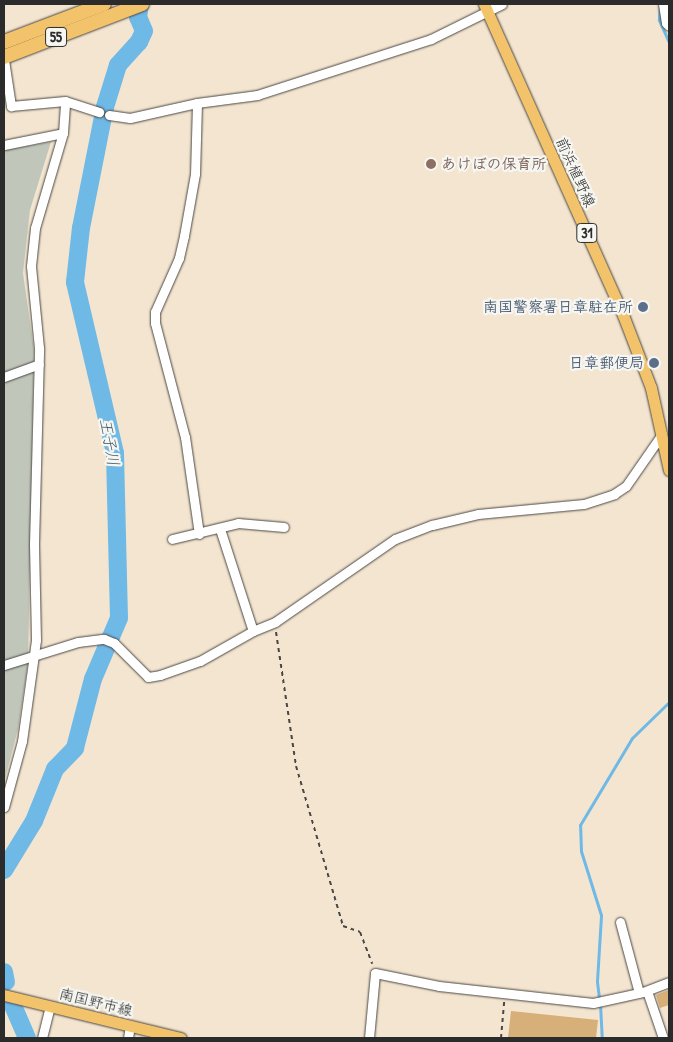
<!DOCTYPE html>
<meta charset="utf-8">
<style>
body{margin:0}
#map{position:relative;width:673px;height:1042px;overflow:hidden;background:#f4e5d0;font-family:"Patrick Hand","Klee One",sans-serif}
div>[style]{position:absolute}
.industrial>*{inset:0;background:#c0c7ba}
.stream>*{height:3px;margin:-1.5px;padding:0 1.5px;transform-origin:1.5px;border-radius:1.5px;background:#6fb9e7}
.river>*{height:18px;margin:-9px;padding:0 9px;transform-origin:9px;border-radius:9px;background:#6fb9e7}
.building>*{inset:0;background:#d6af79}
.path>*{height:2px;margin-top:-1px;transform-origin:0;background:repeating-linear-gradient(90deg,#494744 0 4px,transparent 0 8px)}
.roads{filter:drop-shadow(0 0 1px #494744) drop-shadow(0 0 1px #494744)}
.minor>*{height:9px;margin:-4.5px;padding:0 4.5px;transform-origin:4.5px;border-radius:4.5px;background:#fff}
.major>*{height:11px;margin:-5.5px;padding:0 5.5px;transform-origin:5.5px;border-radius:5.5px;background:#f2c36a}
.highway>*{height:14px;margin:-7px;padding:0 7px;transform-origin:7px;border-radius:7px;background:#f2c36a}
.dots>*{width:14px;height:14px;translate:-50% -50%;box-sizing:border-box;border:2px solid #f6f6f2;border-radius:50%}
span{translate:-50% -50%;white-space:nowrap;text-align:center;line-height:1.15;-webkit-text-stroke:4.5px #f6f6f2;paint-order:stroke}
.shield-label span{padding:1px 4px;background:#f6f6f2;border:1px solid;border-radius:4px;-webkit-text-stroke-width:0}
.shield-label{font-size:14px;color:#2b2b2b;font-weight:700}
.education-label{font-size:15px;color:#785e54;font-weight:700}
.left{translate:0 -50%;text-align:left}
.street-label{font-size:15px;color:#2b2b2b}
.service-label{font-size:15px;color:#4e5e75;font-weight:700}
.right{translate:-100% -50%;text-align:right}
.water-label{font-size:16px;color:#3f5663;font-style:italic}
.frame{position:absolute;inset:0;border:5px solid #2b2b2b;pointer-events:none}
</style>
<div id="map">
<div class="industrial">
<div style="clip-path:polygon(51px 142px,30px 210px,23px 273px,34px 350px,28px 663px,18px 729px,4px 783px,4px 150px)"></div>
</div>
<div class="stream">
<div style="left:660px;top:4px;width:16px;rotate:94deg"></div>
<div style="left:659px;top:20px;width:24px;rotate:66deg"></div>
<div style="left:599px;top:998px;width:17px;rotate:-97deg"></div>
<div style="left:597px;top:981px;width:66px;rotate:-86.5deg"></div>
<div style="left:601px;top:915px;width:67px;rotate:-107.4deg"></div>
<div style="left:581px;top:851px;width:26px;rotate:-92deg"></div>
<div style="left:580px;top:825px;width:101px;rotate:-59.1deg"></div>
<div style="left:632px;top:738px;width:52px;rotate:-44.2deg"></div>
<div style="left:600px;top:1004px;width:34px;rotate:87deg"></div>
</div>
<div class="river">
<div style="left:4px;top:870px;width:57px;rotate:-58.5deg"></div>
<div style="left:34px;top:821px;width:56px;rotate:-68deg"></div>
<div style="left:55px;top:769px;width:29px;rotate:-46deg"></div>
<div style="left:75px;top:748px;width:71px;rotate:-75.4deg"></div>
<div style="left:93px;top:679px;width:66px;rotate:-66.9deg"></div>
<div style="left:119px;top:618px;width:165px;rotate:-91.4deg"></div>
<div style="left:115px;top:453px;width:176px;rotate:-103.2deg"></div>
<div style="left:75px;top:282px;width:54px;rotate:-83.7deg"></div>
<div style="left:81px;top:228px;width:123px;rotate:-78.8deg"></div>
<div style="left:105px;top:107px;width:44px;rotate:-72.8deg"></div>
<div style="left:118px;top:65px;width:31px;rotate:-48deg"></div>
<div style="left:139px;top:42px;width:12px;rotate:-66deg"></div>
<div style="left:144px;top:31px;width:15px;rotate:-113deg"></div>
<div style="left:138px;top:17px;width:13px;rotate:-81deg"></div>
<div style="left:4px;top:972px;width:10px;rotate:79deg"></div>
<div style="left:11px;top:1001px;width:40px;rotate:66.6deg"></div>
</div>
<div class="building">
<div style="clip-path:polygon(669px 990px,669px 1005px,660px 1008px,656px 995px)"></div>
<div style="clip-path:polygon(511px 1011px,598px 1020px,596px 1038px,508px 1038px)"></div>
</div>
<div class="path">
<div style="left:276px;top:632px;width:135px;rotate:81.5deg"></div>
<div style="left:296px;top:766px;width:167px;rotate:73.6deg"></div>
<div style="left:343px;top:926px;width:18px;rotate:19deg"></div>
<div style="left:360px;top:932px;width:34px;rotate:69deg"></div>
<div style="left:501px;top:1038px;width:37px;rotate:-85deg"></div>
</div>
<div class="roads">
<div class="minor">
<div style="left:663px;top:4px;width:19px;rotate:81deg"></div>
<div style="left:666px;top:23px;width:4px;rotate:45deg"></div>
<div style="left:4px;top:60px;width:47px;rotate:81.3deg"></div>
<div style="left:11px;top:106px;width:54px;rotate:-5.3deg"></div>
<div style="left:65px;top:101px;width:36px;rotate:18deg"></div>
<div style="left:197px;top:103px;width:71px;rotate:91.6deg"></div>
<div style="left:195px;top:174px;width:63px;rotate:100.1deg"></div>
<div style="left:184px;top:236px;width:23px;rotate:103deg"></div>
<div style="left:179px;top:258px;width:59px;rotate:114deg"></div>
<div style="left:155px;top:312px;width:11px;rotate:90deg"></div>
<div style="left:155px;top:323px;width:118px;rotate:75.3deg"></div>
<div style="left:185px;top:437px;width:98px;rotate:81.8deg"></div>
<div style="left:109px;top:115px;width:21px;rotate:8deg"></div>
<div style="left:130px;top:118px;width:69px;rotate:-12.6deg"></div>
<div style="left:197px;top:103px;width:61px;rotate:-7.6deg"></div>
<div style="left:257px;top:95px;width:183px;rotate:-17.8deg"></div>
<div style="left:431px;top:39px;width:79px;rotate:-26.2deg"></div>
<div style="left:4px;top:145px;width:60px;rotate:-11.5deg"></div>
<div style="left:4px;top:377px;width:37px;rotate:-20deg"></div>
<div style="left:220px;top:529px;width:107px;rotate:72.1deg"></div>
<div style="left:172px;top:539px;width:68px;rotate:-13.6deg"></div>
<div style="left:238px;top:523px;width:46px;rotate:5deg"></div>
<div style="left:4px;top:665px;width:77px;rotate:-17.3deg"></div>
<div style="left:78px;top:642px;width:26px;rotate:-7deg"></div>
<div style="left:104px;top:639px;width:11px;rotate:22deg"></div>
<div style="left:114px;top:643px;width:48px;rotate:45deg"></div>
<div style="left:148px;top:677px;width:12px;rotate:-9deg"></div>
<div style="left:160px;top:675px;width:42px;rotate:-19.3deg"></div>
<div style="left:200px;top:661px;width:61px;rotate:-29.5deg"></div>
<div style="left:253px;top:631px;width:24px;rotate:-22deg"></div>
<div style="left:275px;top:622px;width:146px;rotate:-34.7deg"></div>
<div style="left:395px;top:539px;width:40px;rotate:-21deg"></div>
<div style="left:432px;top:525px;width:47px;rotate:-13.4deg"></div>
<div style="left:478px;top:514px;width:106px;rotate:-5.4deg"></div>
<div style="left:584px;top:504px;width:32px;rotate:-18deg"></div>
<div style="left:614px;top:494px;width:14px;rotate:-34deg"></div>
<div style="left:626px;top:486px;width:63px;rotate:-55.3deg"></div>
<div style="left:4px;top:807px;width:68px;rotate:-74.7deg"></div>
<div style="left:22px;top:741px;width:102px;rotate:-82.1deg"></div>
<div style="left:36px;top:640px;width:96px;rotate:-91.2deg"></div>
<div style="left:34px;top:544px;width:196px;rotate:-88.5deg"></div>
<div style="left:39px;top:348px;width:82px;rotate:-95.6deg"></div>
<div style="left:31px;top:266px;width:38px;rotate:-84deg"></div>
<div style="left:35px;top:228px;width:99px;rotate:-73.6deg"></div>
<div style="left:63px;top:133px;width:32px;rotate:-86deg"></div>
<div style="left:620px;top:922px;width:73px;rotate:75deg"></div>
<div style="left:647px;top:991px;width:50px;rotate:71.2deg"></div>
<div style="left:42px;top:1038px;width:33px;rotate:-76deg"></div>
<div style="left:128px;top:1038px;width:12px;rotate:-81deg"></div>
<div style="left:369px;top:1038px;width:65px;rotate:-84.7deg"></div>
<div style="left:375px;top:973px;width:65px;rotate:11.5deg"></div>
<div style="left:439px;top:986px;width:155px;rotate:6.3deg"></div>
<div style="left:593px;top:1003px;width:51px;rotate:-12.4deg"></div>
<div style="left:643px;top:992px;width:28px;rotate:-21deg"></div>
</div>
<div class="major">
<div style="left:484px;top:4px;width:341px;rotate:65.9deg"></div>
<div style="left:623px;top:315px;width:78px;rotate:69deg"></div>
<div style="left:651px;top:388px;width:84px;rotate:77.6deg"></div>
<div style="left:4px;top:995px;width:182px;rotate:13.7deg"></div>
</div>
<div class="highway">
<div style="left:4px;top:42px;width:107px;rotate:-20.8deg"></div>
<div style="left:4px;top:57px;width:148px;rotate:-21deg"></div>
</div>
</div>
<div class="dots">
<div style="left:431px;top:164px;background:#8d6e63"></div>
<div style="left:643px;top:307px;background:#5c6f8a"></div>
<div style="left:654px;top:363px;background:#5c6f8a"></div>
</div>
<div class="shield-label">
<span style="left:56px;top:37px">55</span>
<span style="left:587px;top:233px">31</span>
</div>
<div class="education-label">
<span class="left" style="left:441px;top:164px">あけぼの保育所</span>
</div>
<div class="street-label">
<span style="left:576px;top:172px;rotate:66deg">前浜植野線</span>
<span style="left:96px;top:1002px;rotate:14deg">南国野市線</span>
</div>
<div class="service-label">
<span class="right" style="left:633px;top:307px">南国警察署日章駐在所</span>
<span class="right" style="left:644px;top:363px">日章郵便局</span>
</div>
<div class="water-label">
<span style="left:110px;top:442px;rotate:80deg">王子川</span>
</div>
<div class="frame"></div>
</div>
